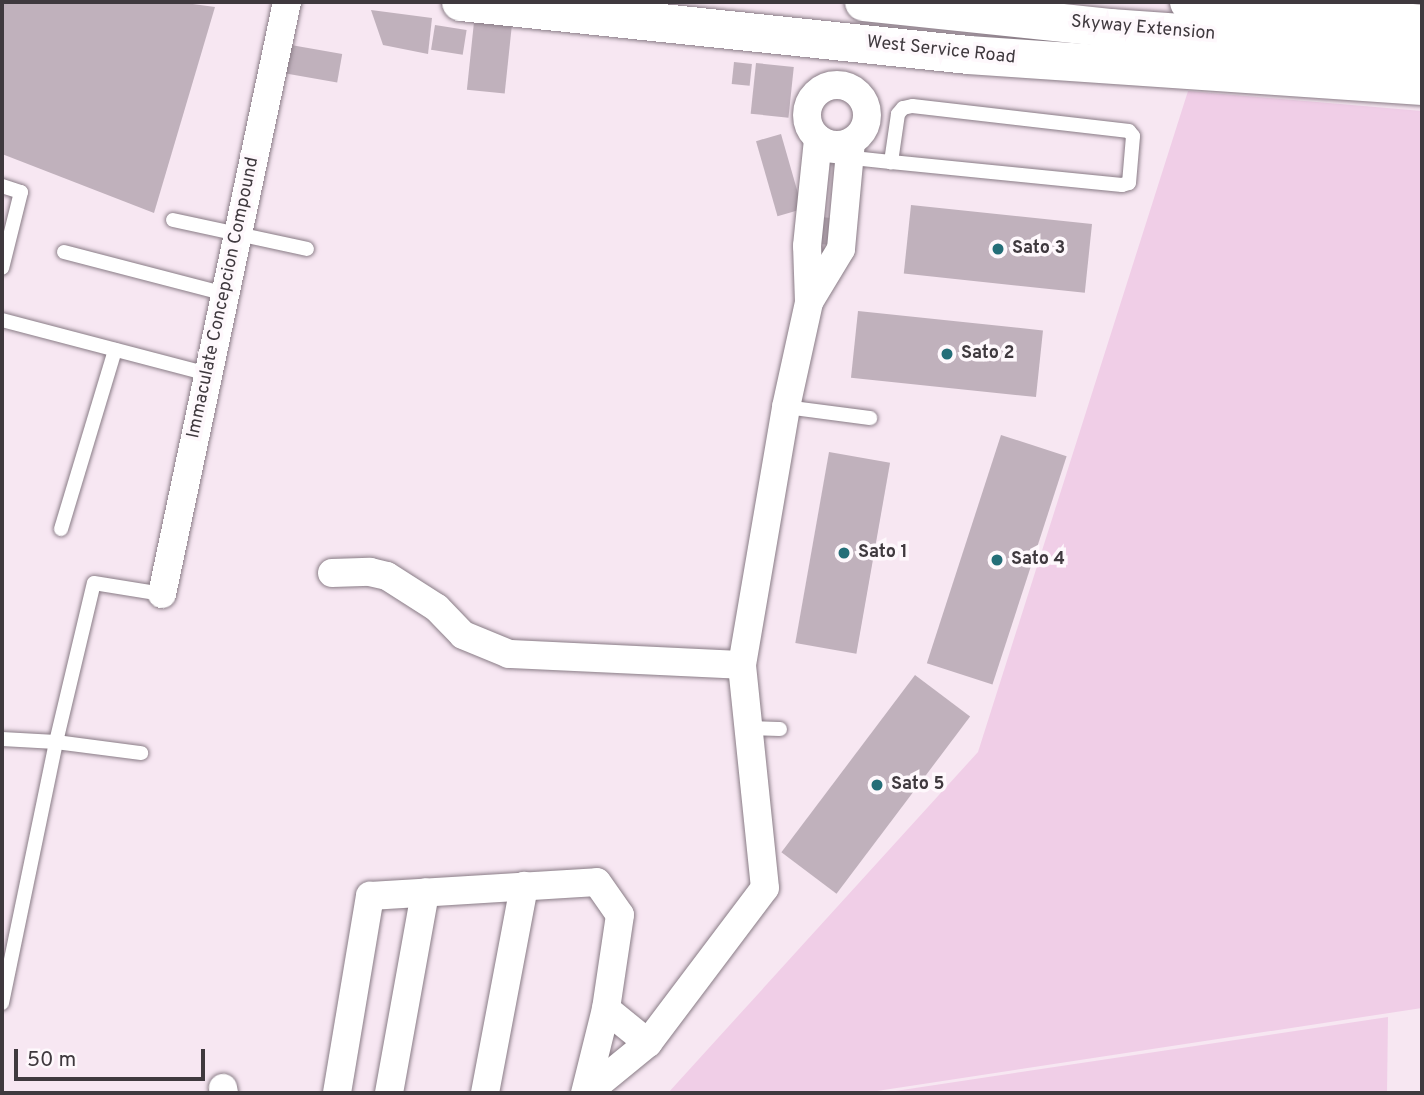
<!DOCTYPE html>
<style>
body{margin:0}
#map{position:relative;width:1424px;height:1095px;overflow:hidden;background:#f7e7f2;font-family:Overpass,sans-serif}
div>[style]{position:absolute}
.green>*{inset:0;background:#f0cee7}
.building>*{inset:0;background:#c0b1bc;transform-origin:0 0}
.roads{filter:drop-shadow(0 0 2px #897c86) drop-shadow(0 0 2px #897c86)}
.service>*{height:14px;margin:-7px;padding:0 7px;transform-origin:7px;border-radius:7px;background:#fff}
.minor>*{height:28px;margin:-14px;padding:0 14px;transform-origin:14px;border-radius:14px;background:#fff}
.minor>.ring{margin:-14px;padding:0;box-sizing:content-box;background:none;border:28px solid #fff;border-radius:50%}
.secondary>*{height:38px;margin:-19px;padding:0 19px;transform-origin:19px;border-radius:19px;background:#fff}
.motorway>*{height:38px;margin:-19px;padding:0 19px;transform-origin:19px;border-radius:19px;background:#fff}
.dots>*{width:19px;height:19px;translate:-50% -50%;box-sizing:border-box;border:4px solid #fef8fc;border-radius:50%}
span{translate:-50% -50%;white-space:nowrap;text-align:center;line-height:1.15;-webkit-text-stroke:7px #fef8fc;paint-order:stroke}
.street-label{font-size:18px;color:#3f393e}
.poi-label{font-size:18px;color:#3f393e;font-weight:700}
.left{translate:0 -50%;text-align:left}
.frame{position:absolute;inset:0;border:4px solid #3f393e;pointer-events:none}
.scale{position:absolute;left:14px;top:1049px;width:191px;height:32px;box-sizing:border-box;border:4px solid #3f393e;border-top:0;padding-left:9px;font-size:21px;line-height:24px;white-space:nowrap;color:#3f393e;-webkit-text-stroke:5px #fef8fc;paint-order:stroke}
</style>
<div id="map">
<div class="green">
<div style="clip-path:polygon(1188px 91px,1422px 111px,1422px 1008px,864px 1093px,668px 1093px,978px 752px)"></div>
<div style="clip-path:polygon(1388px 1017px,1387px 1093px,882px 1093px)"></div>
</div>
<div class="building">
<div style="clip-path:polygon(2px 2px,178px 2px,215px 7px,154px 213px,2px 154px)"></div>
<div style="clip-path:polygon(371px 10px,432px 18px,428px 54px,383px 45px)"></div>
<div style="left:474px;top:22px;width:38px;height:68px;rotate:6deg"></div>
<div style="left:435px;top:25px;width:32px;height:25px;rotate:9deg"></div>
<div style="left:291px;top:45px;width:52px;height:29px;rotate:10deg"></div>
<div style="left:734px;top:62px;width:18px;height:22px;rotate:6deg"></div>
<div style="left:756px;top:63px;width:38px;height:51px;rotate:6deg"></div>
<div style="left:781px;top:134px;width:78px;height:26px;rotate:74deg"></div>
<div style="left:911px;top:205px;width:182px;height:69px;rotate:6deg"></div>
<div style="left:819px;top:217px;width:13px;height:27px;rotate:4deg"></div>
<div style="left:858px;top:311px;width:186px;height:67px;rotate:6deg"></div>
<div style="left:1001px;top:435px;width:69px;height:240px;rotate:18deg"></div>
<div style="left:829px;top:452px;width:62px;height:194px;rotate:10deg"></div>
<div style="left:915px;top:675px;width:69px;height:222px;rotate:37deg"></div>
</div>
<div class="roads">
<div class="service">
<div style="left:816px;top:154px;width:75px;rotate:6.1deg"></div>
<div style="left:891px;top:162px;width:232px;rotate:5.7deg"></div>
<div style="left:1122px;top:185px;width:7px;rotate:-16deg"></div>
<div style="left:1129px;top:183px;width:47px;rotate:-85.1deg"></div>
<div style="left:1133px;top:136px;width:6px;rotate:-129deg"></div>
<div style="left:1129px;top:131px;width:218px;rotate:-173.4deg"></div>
<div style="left:912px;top:106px;width:9px;rotate:167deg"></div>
<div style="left:903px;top:108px;width:8px;rotate:130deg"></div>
<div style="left:898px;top:114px;width:49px;rotate:98.3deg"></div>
<div style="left:2px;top:186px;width:20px;rotate:18deg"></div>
<div style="left:21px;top:192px;width:78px;rotate:104deg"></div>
<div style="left:173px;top:220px;width:137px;rotate:12.2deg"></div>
<div style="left:64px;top:252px;width:166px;rotate:14.6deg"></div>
<div style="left:2px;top:320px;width:213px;rotate:14.7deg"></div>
<div style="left:786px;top:407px;width:85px;rotate:7.5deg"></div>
<div style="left:61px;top:529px;width:187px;rotate:-73.2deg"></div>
<div style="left:748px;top:728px;width:32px;rotate:2deg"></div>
<div style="left:2px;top:739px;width:54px;rotate:3.2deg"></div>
<div style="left:56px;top:742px;width:86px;rotate:7.4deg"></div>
<div style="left:2px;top:1003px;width:267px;rotate:-78.3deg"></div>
<div style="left:56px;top:742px;width:163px;rotate:-76.6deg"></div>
<div style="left:94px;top:583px;width:69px;rotate:9.2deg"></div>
</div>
<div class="minor">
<div class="ring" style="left:807px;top:85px;width:32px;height:32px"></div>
<div style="left:809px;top:302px;width:62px;rotate:-58.9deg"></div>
<div style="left:841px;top:249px;width:107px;rotate:-84.7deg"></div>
<div style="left:332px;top:573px;width:38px;rotate:-2deg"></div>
<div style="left:370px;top:572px;width:17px;rotate:13deg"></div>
<div style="left:387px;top:576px;width:59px;rotate:32.6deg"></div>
<div style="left:437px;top:608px;width:37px;rotate:46deg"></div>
<div style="left:463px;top:635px;width:50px;rotate:22.4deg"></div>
<div style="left:509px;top:654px;width:233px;rotate:2.7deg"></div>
<div style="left:162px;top:594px;width:605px;rotate:-78.08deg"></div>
<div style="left:606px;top:1009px;width:54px;rotate:39deg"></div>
<div style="left:223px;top:1088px;width:5px;rotate:79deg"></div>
<div style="left:337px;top:1093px;width:200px;rotate:-80.5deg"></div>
<div style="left:370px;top:896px;width:227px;rotate:-3.5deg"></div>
<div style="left:597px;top:882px;width:40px;rotate:55.1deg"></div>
<div style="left:620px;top:915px;width:95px;rotate:98.5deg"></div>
<div style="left:606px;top:1009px;width:87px;rotate:104deg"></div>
<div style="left:389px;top:1093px;width:204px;rotate:-79.8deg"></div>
<div style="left:485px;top:1093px;width:211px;rotate:-79.3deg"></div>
<div style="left:587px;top:1093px;width:79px;rotate:-39.3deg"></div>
<div style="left:648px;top:1043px;width:194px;rotate:-53deg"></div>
<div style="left:765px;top:888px;width:224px;rotate:-95.9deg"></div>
<div style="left:742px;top:665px;width:262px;rotate:-80.3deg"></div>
<div style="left:786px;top:407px;width:107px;rotate:-77.6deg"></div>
<div style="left:809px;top:302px;width:56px;rotate:-92deg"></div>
<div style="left:807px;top:246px;width:108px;rotate:-84.1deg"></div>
</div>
<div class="secondary">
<div style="left:461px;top:2px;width:511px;rotate:5.96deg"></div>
<div style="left:969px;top:55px;width:454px;rotate:3.9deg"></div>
</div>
<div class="motorway">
<div style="left:864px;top:2px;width:247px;rotate:6deg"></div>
<div style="left:1110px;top:28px;width:313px;rotate:4deg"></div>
<div style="left:1189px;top:2px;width:234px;rotate:5.4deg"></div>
</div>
</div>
<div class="dots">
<div style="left:998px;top:249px;background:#246e78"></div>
<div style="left:947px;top:354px;background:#246e78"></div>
<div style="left:844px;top:553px;background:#246e78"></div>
<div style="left:997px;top:560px;background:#246e78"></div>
<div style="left:877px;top:785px;background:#246e78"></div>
</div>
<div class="street-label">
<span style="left:1143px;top:29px;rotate:5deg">Skyway Extension</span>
<span style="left:941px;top:51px;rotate:6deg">West Service Road</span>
<span style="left:224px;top:298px;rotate:-78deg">Immaculate Concepcion Compound</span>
</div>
<div class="poi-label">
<span class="left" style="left:1012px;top:249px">Sato 3</span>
<span class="left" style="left:961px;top:354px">Sato 2</span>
<span class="left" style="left:858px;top:553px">Sato 1</span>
<span class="left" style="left:1011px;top:560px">Sato 4</span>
<span class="left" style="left:891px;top:785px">Sato 5</span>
</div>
<div class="frame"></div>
<div class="scale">50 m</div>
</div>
